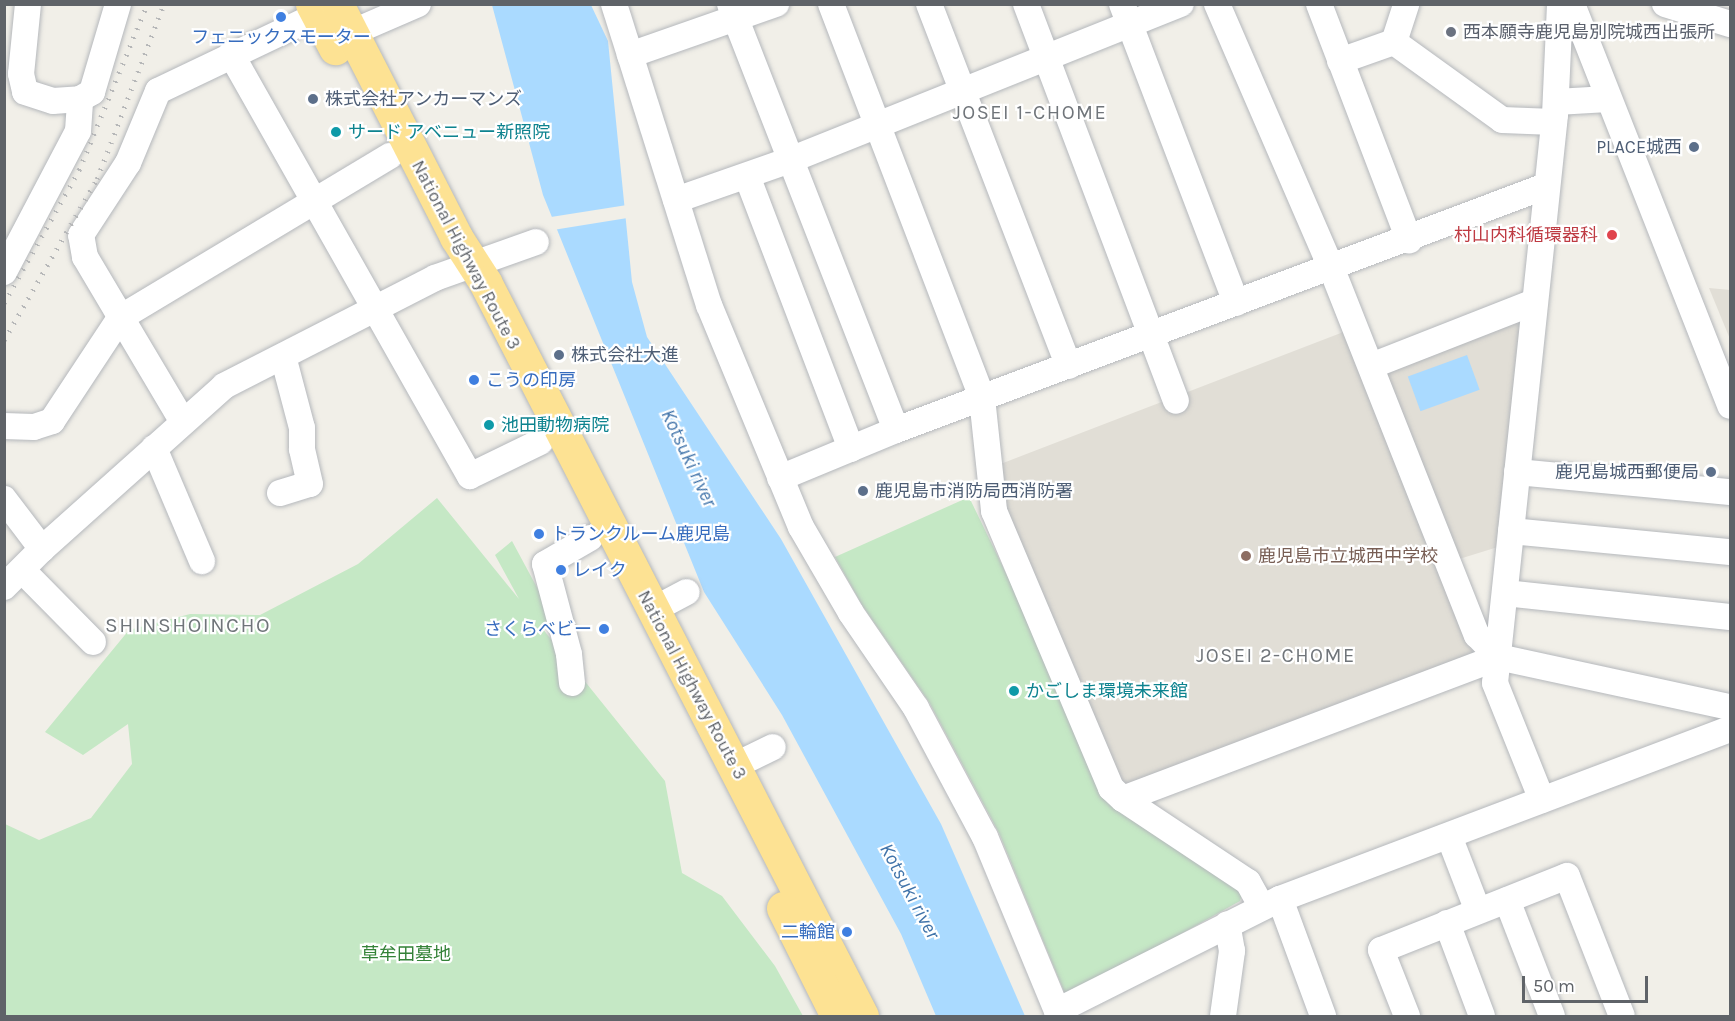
<!DOCTYPE html>
<meta charset="utf-8">
<style>
body{margin:0}
#map{position:relative;width:1735px;height:1021px;overflow:hidden;background:#f1efe8;font-family:Karla,"Noto Sans JP",sans-serif}
div>[style]{position:absolute}
.education>*{inset:0;background:#e1ded6}
.green>*{inset:0;background:#c5e8c5}
.water>*{inset:0;background:#aadaff;transform-origin:0 0}
.pier>*{inset:0;background:#f1efe8;transform-origin:0 0}
.roads{filter:drop-shadow(0 0 2px #b5b8bc) drop-shadow(0 0 2px #b5b8bc)}
.minor>*{height:26px;margin:-13px;padding:0 13px;transform-origin:13px;border-radius:13px;background:#fff}
.highway>*{height:33px;margin:-16.5px;padding:0 16.5px;transform-origin:16.5px;border-radius:16.5px;background:#fde293}
.rail>*{height:4.5px;margin-top:-2.25px;transform-origin:0;background:repeating-linear-gradient(90deg,#b6b7b8 0 1.5px,transparent 0 9.5px)}
.dots>*{width:16px;height:16px;translate:-50% -50%;box-sizing:border-box;border:3px solid #fff;border-radius:50%}
span{translate:-50% -50%;white-space:nowrap;text-align:center;line-height:1.15;-webkit-text-stroke:4.5px #fff;paint-order:stroke}
.worship-label{font-size:18px;color:#5b616d}
.left{translate:0 -50%;text-align:left}
.shop-label{font-size:18px;color:#366cbe}
.right{translate:-100% -50%;text-align:right}
.service-label{font-size:18px;color:#4e5e75}
.culture-label{font-size:18px;color:#0d838f}
.health-label{font-size:18px;color:#be3a42}
.street-label{font-size:18px;color:#5f6368}
.education-label{font-size:18px;color:#785e54}
.park-label{font-size:18px;color:#348238}
.neighbourhood-label{font-size:20px;color:#70757a;letter-spacing:1.5px}
.water-label{font-size:20px;color:#4174aa;font-style:italic}
.quarter-label{font-size:21px;color:#70757a;letter-spacing:1.5px}
.frame{position:absolute;inset:0;border:6px solid #5f6368;pointer-events:none}
.scale{position:absolute;left:1522px;top:976px;width:126px;height:27px;box-sizing:border-box;border:3px solid #5f6368;border-top:0;padding-left:8px;font-size:18px;line-height:21px;white-space:nowrap;color:#5f6368;-webkit-text-stroke:4px #fff;paint-order:stroke}
</style>
<div id="map">
<div class="education">
<div style="clip-path:polygon(1709px 288px,1730px 290px,1730px 339px)"></div>
<div style="clip-path:polygon(1523px 319px,1501px 546px,1440px 565px,1475px 658px,1135px 786px,1119px 783px,1002px 508px,998px 465px,1346px 331px,1364px 374px)"></div>
</div>
<div class="green">
<div style="clip-path:polygon(969px 497px,1119px 806px,1244px 886px,1240px 901px,1070px 996px,1065px 994px,999px 833px,929px 702px,862px 605px,835px 557px)"></div>
<div style="clip-path:polygon(437px 498px,519px 599px,495px 555px,512px 541px,547px 606px,550px 627px,542px 628px,665px 781px,682px 873px,722px 896px,775px 966px,803px 1016px,5px 1016px,5px 824px,39px 840px,91px 818px,132px 764px,128px 724px,83px 755px,45px 732px,129px 630px,190px 614px,260px 615px,358px 564px)"></div>
</div>
<div class="water">
<div style="clip-path:polygon(492px 5px,591px 5px,608px 41px,632px 282px,647px 337px,781px 539px,941px 824px,1025px 1016px,936px 1016px,901px 934px,782px 715px,704px 592px,543px 195px)"></div>
<div style="left:1467px;top:355px;width:37px;height:63px;rotate:70deg"></div>
</div>
<div class="pier">
<div style="left:627px;top:205px;width:13px;height:77px;rotate:81deg"></div>
</div>
<div class="roads">
<div class="minor">
<div style="left:28px;top:4px;width:70px;rotate:95.7deg"></div>
<div style="left:21px;top:74px;width:18px;rotate:77deg"></div>
<div style="left:25px;top:92px;width:29px;rotate:18deg"></div>
<div style="left:53px;top:101px;width:27px;rotate:-4deg"></div>
<div style="left:80px;top:99px;width:14px;rotate:-30deg"></div>
<div style="left:92px;top:92px;width:92px;rotate:-73.5deg"></div>
<div style="left:614px;top:4px;width:316px;rotate:72.5deg"></div>
<div style="left:709px;top:305px;width:240px;rotate:67.5deg"></div>
<div style="left:801px;top:527px;width:99px;rotate:59.8deg"></div>
<div style="left:851px;top:613px;width:115px;rotate:55.6deg"></div>
<div style="left:916px;top:708px;width:146px;rotate:61.9deg"></div>
<div style="left:985px;top:837px;width:194px;rotate:67.5deg"></div>
<div style="left:730px;top:4px;width:457px;rotate:68.7deg"></div>
<div style="left:831px;top:4px;width:422px;rotate:69deg"></div>
<div style="left:982px;top:398px;width:114px;rotate:83.9deg"></div>
<div style="left:994px;top:511px;width:301px;rotate:67.1deg"></div>
<div style="left:1111px;top:788px;width:16px;rotate:43deg"></div>
<div style="left:1123px;top:799px;width:150px;rotate:33.6deg"></div>
<div style="left:1248px;top:882px;width:29px;rotate:61deg"></div>
<div style="left:929px;top:4px;width:388px;rotate:68.9deg"></div>
<div style="left:1026px;top:4px;width:424px;rotate:69.3deg"></div>
<div style="left:1122px;top:4px;width:320px;rotate:69.1deg"></div>
<div style="left:1217px;top:4px;width:287px;rotate:66.6deg"></div>
<div style="left:1331px;top:267px;width:396px;rotate:68.4deg"></div>
<div style="left:1477px;top:635px;width:30px;rotate:46deg"></div>
<div style="left:1319px;top:4px;width:253px;rotate:69.1deg"></div>
<div style="left:1572px;top:4px;width:432px;rotate:68.5deg"></div>
<div style="left:1665px;top:4px;width:68px;rotate:17.1deg"></div>
<div style="left:351px;top:33px;width:73px;rotate:-23.4deg"></div>
<div style="left:1394px;top:42px;width:133px;rotate:35.8deg"></div>
<div style="left:1502px;top:120px;width:52px;rotate:2.2deg"></div>
<div style="left:231px;top:54px;width:485px;rotate:60.5deg"></div>
<div style="left:470px;top:476px;width:78px;rotate:-25.9deg"></div>
<div style="left:630px;top:55px;width:155px;rotate:-19.3deg"></div>
<div style="left:1340px;top:61px;width:57px;rotate:-19.4deg"></div>
<div style="left:1394px;top:42px;width:40px;rotate:-72deg"></div>
<div style="left:1556px;top:102px;width:52px;rotate:-3.3deg"></div>
<div style="left:747px;top:176px;width:292px;rotate:69.1deg"></div>
<div style="left:676px;top:200px;width:121px;rotate:-19.3deg"></div>
<div style="left:790px;top:160px;width:421px;rotate:-21.8deg"></div>
<div style="left:4px;top:272px;width:159px;rotate:-62.3deg"></div>
<div style="left:78px;top:131px;width:32px;rotate:-86deg"></div>
<div style="left:1371px;top:366px;width:173px;rotate:-21.4deg"></div>
<div style="left:183px;top:422px;width:192px;rotate:-120.7deg"></div>
<div style="left:85px;top:257px;width:22px;rotate:-100deg"></div>
<div style="left:81px;top:235px;width:86px;rotate:-56.9deg"></div>
<div style="left:128px;top:163px;width:78px;rotate:-67.4deg"></div>
<div style="left:158px;top:91px;width:176px;rotate:-25.5deg"></div>
<div style="left:4px;top:426px;width:30px;rotate:2deg"></div>
<div style="left:34px;top:427px;width:19px;rotate:-18deg"></div>
<div style="left:52px;top:421px;width:123px;rotate:-56.6deg"></div>
<div style="left:120px;top:318px;width:315px;rotate:-31deg"></div>
<div style="left:154px;top:448px;width:123px;rotate:67deg"></div>
<div style="left:1517px;top:472px;width:214px;rotate:5.4deg"></div>
<div style="left:780px;top:478px;width:126px;rotate:-22.5deg"></div>
<div style="left:896px;top:430px;width:694px;rotate:-20.58deg"></div>
<div style="left:280px;top:493px;width:31px;rotate:-17deg"></div>
<div style="left:310px;top:484px;width:36px;rotate:-103deg"></div>
<div style="left:302px;top:449px;width:21px;rotate:-90deg"></div>
<div style="left:302px;top:428px;width:74px;rotate:-104.8deg"></div>
<div style="left:4px;top:499px;width:63px;rotate:52.8deg"></div>
<div style="left:1511px;top:531px;width:220px;rotate:5.5deg"></div>
<div style="left:22px;top:570px;width:101px;rotate:45.4deg"></div>
<div style="left:4px;top:587px;width:54px;rotate:-45deg"></div>
<div style="left:42px;top:549px;width:244px;rotate:-41.8deg"></div>
<div style="left:224px;top:386px;width:237px;rotate:-27.1deg"></div>
<div style="left:435px;top:278px;width:107px;rotate:-19.6deg"></div>
<div style="left:1505px;top:593px;width:226px;rotate:6.1deg"></div>
<div style="left:653px;top:610px;width:38px;rotate:-28deg"></div>
<div style="left:572px;top:683px;width:29px;rotate:-96deg"></div>
<div style="left:569px;top:654px;width:93px;rotate:-104.9deg"></div>
<div style="left:545px;top:564px;width:52px;rotate:-30deg"></div>
<div style="left:734px;top:766px;width:43px;rotate:-26deg"></div>
<div style="left:1123px;top:799px;width:401px;rotate:-20.7deg"></div>
<div style="left:1498px;top:657px;width:237px;rotate:12.2deg"></div>
<div style="left:1542px;top:800px;width:126px;rotate:-111.9deg"></div>
<div style="left:1495px;top:683px;width:571px;rotate:-83.97deg"></div>
<div style="left:1555px;top:115px;width:111px;rotate:-87.4deg"></div>
<div style="left:1449px;top:836px;width:80px;rotate:68.9deg"></div>
<div style="left:1280px;top:899px;width:125px;rotate:69.8deg"></div>
<div style="left:1507px;top:900px;width:124px;rotate:68.8deg"></div>
<div style="left:1447px;top:923px;width:99px;rotate:69.4deg"></div>
<div style="left:1057px;top:1011px;width:250px;rotate:-26.7deg"></div>
<div style="left:1280px;top:899px;width:481px;rotate:-20.7deg"></div>
<div style="left:1223px;top:1016px;width:66px;rotate:-82.1deg"></div>
<div style="left:1232px;top:951px;width:27px;rotate:-100deg"></div>
<div style="left:1407px;top:1016px;width:71px;rotate:-111.5deg"></div>
<div style="left:1381px;top:950px;width:200px;rotate:-21.7deg"></div>
<div style="left:1567px;top:876px;width:150px;rotate:68.6deg"></div>
</div>
<div class="highway">
<div style="left:312px;top:4px;width:50px;rotate:62.4deg"></div>
<div style="left:337px;top:4px;width:262px;rotate:62.9deg"></div>
<div style="left:456px;top:237px;width:54px;rotate:57.2deg"></div>
<div style="left:485px;top:282px;width:825px;rotate:62.81deg"></div>
<div style="left:783px;top:908px;width:121px;rotate:63.4deg"></div>
</div>
</div>
<div class="rail">
<div style="left:4px;top:303px;width:153px;rotate:-60.6deg"></div>
<div style="left:79px;top:170px;width:179px;rotate:-67.7deg"></div>
<div style="left:4px;top:340px;width:186px;rotate:-60deg"></div>
<div style="left:97px;top:179px;width:187px;rotate:-69.1deg"></div>
</div>
<div class="dots">
<div style="left:281px;top:17px;background:#3f7fe0"></div>
<div style="left:1451px;top:32px;background:#6b7280"></div>
<div style="left:313px;top:99px;background:#5c6f8a"></div>
<div style="left:336px;top:132px;background:#0f9aa8"></div>
<div style="left:1694px;top:147px;background:#5c6f8a"></div>
<div style="left:1612px;top:235px;background:#e0444e"></div>
<div style="left:559px;top:355px;background:#5c6f8a"></div>
<div style="left:474px;top:380px;background:#3f7fe0"></div>
<div style="left:489px;top:425px;background:#0f9aa8"></div>
<div style="left:1711px;top:472px;background:#5c6f8a"></div>
<div style="left:863px;top:491px;background:#5c6f8a"></div>
<div style="left:539px;top:534px;background:#3f7fe0"></div>
<div style="left:1246px;top:556px;background:#8d6e63"></div>
<div style="left:561px;top:570px;background:#3f7fe0"></div>
<div style="left:604px;top:629px;background:#3f7fe0"></div>
<div style="left:1014px;top:691px;background:#0f9aa8"></div>
<div style="left:847px;top:932px;background:#3f7fe0"></div>
</div>
<div class="worship-label">
<span class="left" style="left:1463px;top:32px">西本願寺鹿児島別院城西出張所</span>
</div>
<div class="shop-label">
<span style="left:281px;top:37px">フェニックスモーター</span>
<span class="left" style="left:486px;top:380px">こうの印房</span>
<span class="left" style="left:551px;top:534px">トランクルーム鹿児島</span>
<span class="left" style="left:573px;top:570px">レイク</span>
<span class="right" style="left:592px;top:629px">さくらベビー</span>
<span class="right" style="left:835px;top:932px">二輪館</span>
</div>
<div class="service-label">
<span class="left" style="left:325px;top:99px">株式会社アンカーマンズ</span>
<span class="right" style="left:1682px;top:147px">PLACE城西</span>
<span class="left" style="left:571px;top:355px">株式会社大進</span>
<span class="right" style="left:1699px;top:472px">鹿児島城西郵便局</span>
<span class="left" style="left:875px;top:491px">鹿児島市消防局西消防署</span>
</div>
<div class="culture-label">
<span class="left" style="left:348px;top:132px">サード アベニュー新照院</span>
<span class="left" style="left:501px;top:425px">池田動物病院</span>
<span class="left" style="left:1026px;top:691px">かごしま環境未来館</span>
</div>
<div class="health-label">
<span class="right" style="left:1598px;top:235px">村山内科循環器科</span>
</div>
<div class="street-label">
<span style="left:466px;top:255px;rotate:62deg">National Highway Route 3</span>
<span style="left:692px;top:685px;rotate:62deg">National Highway Route 3</span>
</div>
<div class="education-label">
<span class="left" style="left:1258px;top:556px">鹿児島市立城西中学校</span>
</div>
<div class="park-label">
<span style="left:406px;top:954px">草牟田墓地</span>
</div>
<div class="neighbourhood-label">
<span style="left:1030px;top:112px">JOSEI 1-CHOME</span>
<span style="left:1276px;top:655px">JOSEI 2-CHOME</span>
</div>
<div class="water-label">
<span style="left:689px;top:458px;rotate:65deg">Kotsuki river</span>
<span style="left:910px;top:891px;rotate:62deg">Kotsuki river</span>
</div>
<div class="quarter-label">
<span style="left:188px;top:625px">SHINSHOINCHO</span>
</div>
<div class="frame"></div>
<div class="scale">50 m</div>
</div>
